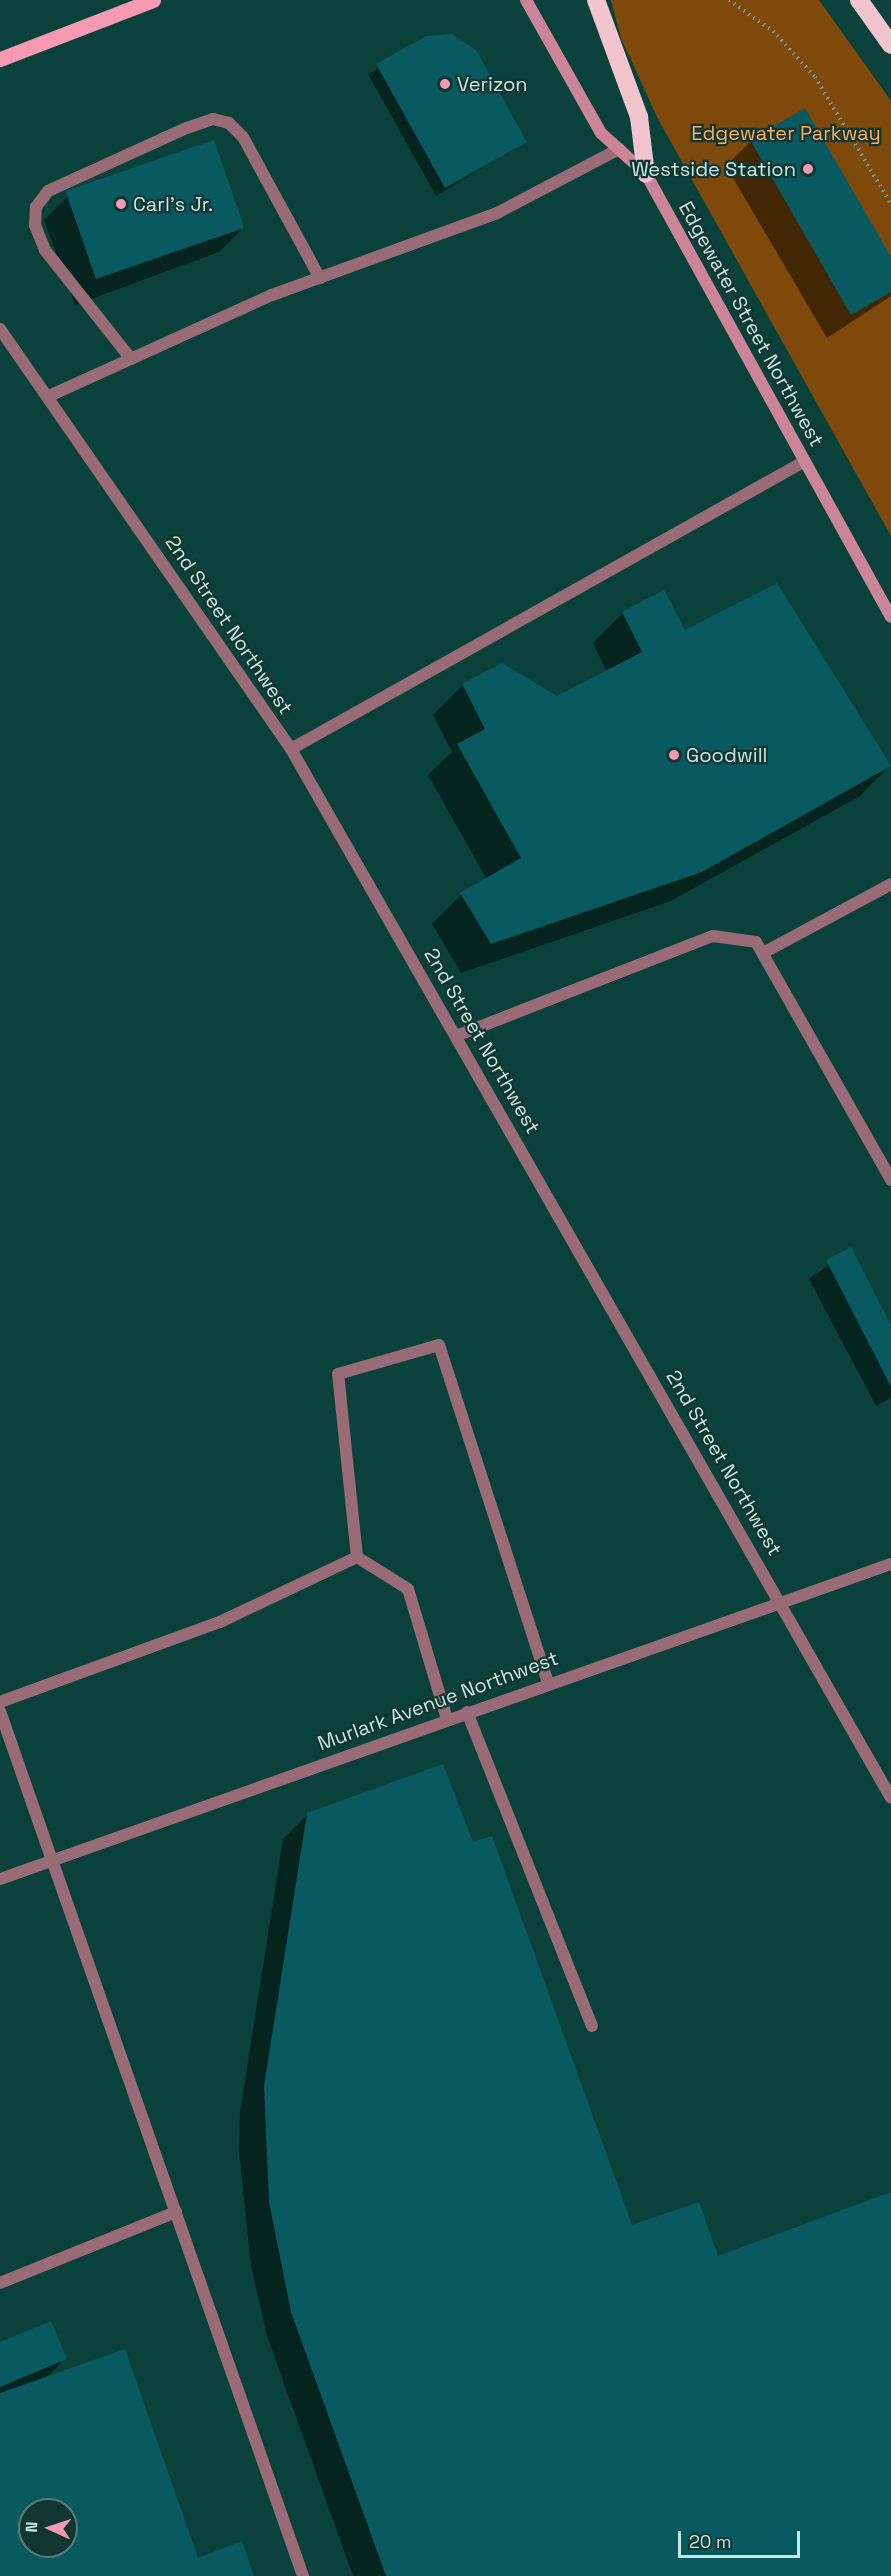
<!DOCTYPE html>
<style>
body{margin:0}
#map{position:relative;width:891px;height:2576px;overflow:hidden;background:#0a423b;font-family:"Space Grotesk",sans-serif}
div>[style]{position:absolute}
.green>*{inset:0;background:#7e490b}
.shadow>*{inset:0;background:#0007}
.building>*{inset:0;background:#085a60;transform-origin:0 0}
.path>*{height:4px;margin-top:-2px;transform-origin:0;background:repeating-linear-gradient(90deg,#729d97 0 1.5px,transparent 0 6px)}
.lane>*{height:12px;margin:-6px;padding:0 6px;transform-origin:6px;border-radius:6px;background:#986b76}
.street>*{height:12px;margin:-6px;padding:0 6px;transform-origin:6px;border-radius:6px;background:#986b76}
.secondary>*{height:12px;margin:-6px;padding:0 6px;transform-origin:6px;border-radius:6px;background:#cc8598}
.primary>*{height:15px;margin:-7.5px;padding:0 7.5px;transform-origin:7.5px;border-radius:7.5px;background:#f59ab2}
.highway>*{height:18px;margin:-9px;padding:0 9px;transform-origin:9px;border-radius:9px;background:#f1c4ce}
.dots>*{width:16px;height:16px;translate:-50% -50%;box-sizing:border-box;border:3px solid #113530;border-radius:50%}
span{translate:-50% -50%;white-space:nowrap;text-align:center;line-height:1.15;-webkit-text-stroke:4.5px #113530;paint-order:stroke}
.poi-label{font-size:20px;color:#c8e9e3}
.left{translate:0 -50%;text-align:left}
.right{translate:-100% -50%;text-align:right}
.park-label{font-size:20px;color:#fcad62}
.street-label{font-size:20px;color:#c8e9e3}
.north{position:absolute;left:18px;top:2498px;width:60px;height:60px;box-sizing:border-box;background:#113530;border:2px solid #5a7d78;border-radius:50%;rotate:273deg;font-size:16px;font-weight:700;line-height:24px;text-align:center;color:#c8e9e3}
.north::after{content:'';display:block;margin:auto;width:21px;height:27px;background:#f19ab1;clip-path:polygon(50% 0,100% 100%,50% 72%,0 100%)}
.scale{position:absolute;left:678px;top:2531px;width:122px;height:27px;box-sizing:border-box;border:3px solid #c8e9e3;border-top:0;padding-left:8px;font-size:18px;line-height:21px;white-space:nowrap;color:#c8e9e3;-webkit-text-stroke:4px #113530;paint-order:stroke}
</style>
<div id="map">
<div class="green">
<div style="clip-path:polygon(611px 0,819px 0,891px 101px,891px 536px,658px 119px,621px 38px)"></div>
</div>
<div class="shadow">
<div style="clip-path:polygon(438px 35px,525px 142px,436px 196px,368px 74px)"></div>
<div style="clip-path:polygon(804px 111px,891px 260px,891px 296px,827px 338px,726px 166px,751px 141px)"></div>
<div style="clip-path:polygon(68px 196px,244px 227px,219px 252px,75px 305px,44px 220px)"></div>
<div style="clip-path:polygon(623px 613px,684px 632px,889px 766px,860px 796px,671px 901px,461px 973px,432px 924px,461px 895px,487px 880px,428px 775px,452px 752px,433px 715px,463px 685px,556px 698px,607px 672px,593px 643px)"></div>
<div style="clip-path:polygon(851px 1249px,891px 1328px,891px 1398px,876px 1406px,809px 1279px)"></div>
<div style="clip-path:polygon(308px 1814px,472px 1844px,632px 2227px,717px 2258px,891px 2193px,891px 2576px,353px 2576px,267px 2336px,251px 2266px,239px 2152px,240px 2112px,283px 1839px)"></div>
<div style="clip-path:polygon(evenodd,0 2343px,65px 2359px,45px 2379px,197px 2560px,253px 2576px,0 2576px,0 2343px,30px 2510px,66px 2510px,66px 2546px,30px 2546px,30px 2510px)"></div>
</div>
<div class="building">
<div style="clip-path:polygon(452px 34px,476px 50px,527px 142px,445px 188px,376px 64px,426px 36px)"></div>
<div style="clip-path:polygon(805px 108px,891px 257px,891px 292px,851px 315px,750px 140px)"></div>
<div style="left:214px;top:140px;width:93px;height:157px;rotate:71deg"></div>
<div style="clip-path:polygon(777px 583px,891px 766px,702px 872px,491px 944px,460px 893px,521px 858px,457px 744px,485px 729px,462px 684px,502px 663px,557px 696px,642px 652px,622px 612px,664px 590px,685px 630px)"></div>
<div style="clip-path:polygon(851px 1247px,891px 1325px,891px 1387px,826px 1260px)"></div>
<div style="clip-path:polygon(443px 1764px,473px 1842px,492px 1836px,632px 2225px,699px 2202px,718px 2256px,891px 2192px,891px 2576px,386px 2576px,291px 2312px,269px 2202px,264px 2086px,307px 1813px)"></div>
<div style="clip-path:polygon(51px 2321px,67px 2359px,0 2387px,0 2342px)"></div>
<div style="clip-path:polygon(evenodd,125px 2349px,198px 2558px,242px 2541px,254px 2576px,0 2576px,0 2393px,125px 2349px,30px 2510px,66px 2510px,66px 2546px,30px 2546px,30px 2510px)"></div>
</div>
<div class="path">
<div style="left:729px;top:0;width:54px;rotate:35.2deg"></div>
<div style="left:773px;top:31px;width:62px;rotate:47.6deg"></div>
<div style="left:815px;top:77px;width:148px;rotate:59.1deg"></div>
</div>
<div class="lane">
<div style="left:131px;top:359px;width:139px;rotate:-128.3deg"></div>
<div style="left:45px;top:250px;width:27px;rotate:-112deg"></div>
<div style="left:35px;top:225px;width:18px;rotate:-87deg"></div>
<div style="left:36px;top:207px;width:20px;rotate:-53deg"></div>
<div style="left:48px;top:191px;width:149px;rotate:-24.5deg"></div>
<div style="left:184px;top:129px;width:31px;rotate:-19deg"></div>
<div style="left:213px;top:119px;width:16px;rotate:14deg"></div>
<div style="left:229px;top:123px;width:20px;rotate:45deg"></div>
<div style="left:243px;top:137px;width:161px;rotate:61.4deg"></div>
<div style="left:49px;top:396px;width:245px;rotate:-24.4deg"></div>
<div style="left:272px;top:295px;width:239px;rotate:-20deg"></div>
<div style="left:497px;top:213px;width:138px;rotate:-27.7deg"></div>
<div style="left:291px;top:749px;width:589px;rotate:-29.26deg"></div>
<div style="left:763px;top:953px;width:145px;rotate:-28.3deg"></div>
<div style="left:357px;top:1557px;width:184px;rotate:-95.9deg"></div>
<div style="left:338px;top:1374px;width:105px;rotate:-16deg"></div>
<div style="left:439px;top:1345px;width:355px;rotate:72.1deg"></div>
<div style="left:0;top:1702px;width:234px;rotate:-20deg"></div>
<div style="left:220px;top:1622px;width:152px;rotate:-25.4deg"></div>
<div style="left:357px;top:1557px;width:60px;rotate:32.1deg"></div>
<div style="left:408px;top:1589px;width:136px;rotate:73.3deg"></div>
<div style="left:467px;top:1712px;width:338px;rotate:68.3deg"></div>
<div style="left:52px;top:1860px;width:759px;rotate:70.68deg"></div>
<div style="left:0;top:2283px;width:190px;rotate:-22deg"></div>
</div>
<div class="street">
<div style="left:0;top:329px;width:511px;rotate:55.28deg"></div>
<div style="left:291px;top:749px;width:1208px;rotate:60.23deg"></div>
<div style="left:456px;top:1036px;width:276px;rotate:-21.3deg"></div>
<div style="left:713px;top:936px;width:43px;rotate:7.9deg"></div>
<div style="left:756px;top:942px;width:274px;rotate:60.4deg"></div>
<div style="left:0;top:1711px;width:158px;rotate:70.8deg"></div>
<div style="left:0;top:1879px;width:945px;rotate:-19.47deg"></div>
</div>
<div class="secondary">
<div style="left:526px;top:0;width:153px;rotate:60.6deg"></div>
<div style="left:601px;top:133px;width:61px;rotate:42.3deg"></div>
<div style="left:646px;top:174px;width:506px;rotate:61.06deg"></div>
</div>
<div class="primary">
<div style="left:0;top:59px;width:164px;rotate:-21.1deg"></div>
</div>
<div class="highway">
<div style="left:596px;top:0;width:125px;rotate:69.8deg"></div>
<div style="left:639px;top:117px;width:57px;rotate:83deg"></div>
<div style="left:859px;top:0;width:55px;rotate:54.6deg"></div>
</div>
<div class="dots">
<div style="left:445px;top:84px;background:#f19ab1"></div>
<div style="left:808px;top:169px;background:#f19ab1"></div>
<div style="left:121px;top:204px;background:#f19ab1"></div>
<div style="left:674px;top:755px;background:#f19ab1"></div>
</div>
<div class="poi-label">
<span class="left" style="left:457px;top:84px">Verizon</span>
<span class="right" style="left:796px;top:169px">Westside Station</span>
<span class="left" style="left:133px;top:204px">Carl's Jr.</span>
<span class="left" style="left:686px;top:755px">Goodwill</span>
</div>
<div class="park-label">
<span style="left:786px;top:133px">Edgewater Parkway</span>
</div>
<div class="street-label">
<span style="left:751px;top:324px;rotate:61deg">Edgewater Street Northwest</span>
<span style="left:229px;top:625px;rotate:56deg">2nd Street Northwest</span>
<span style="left:482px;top:1041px;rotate:60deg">2nd Street Northwest</span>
<span style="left:724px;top:1463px;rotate:60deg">2nd Street Northwest</span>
<span style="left:438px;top:1701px;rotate:-20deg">Murlark Avenue Northwest</span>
</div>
<div class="north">N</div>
<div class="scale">20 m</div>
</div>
